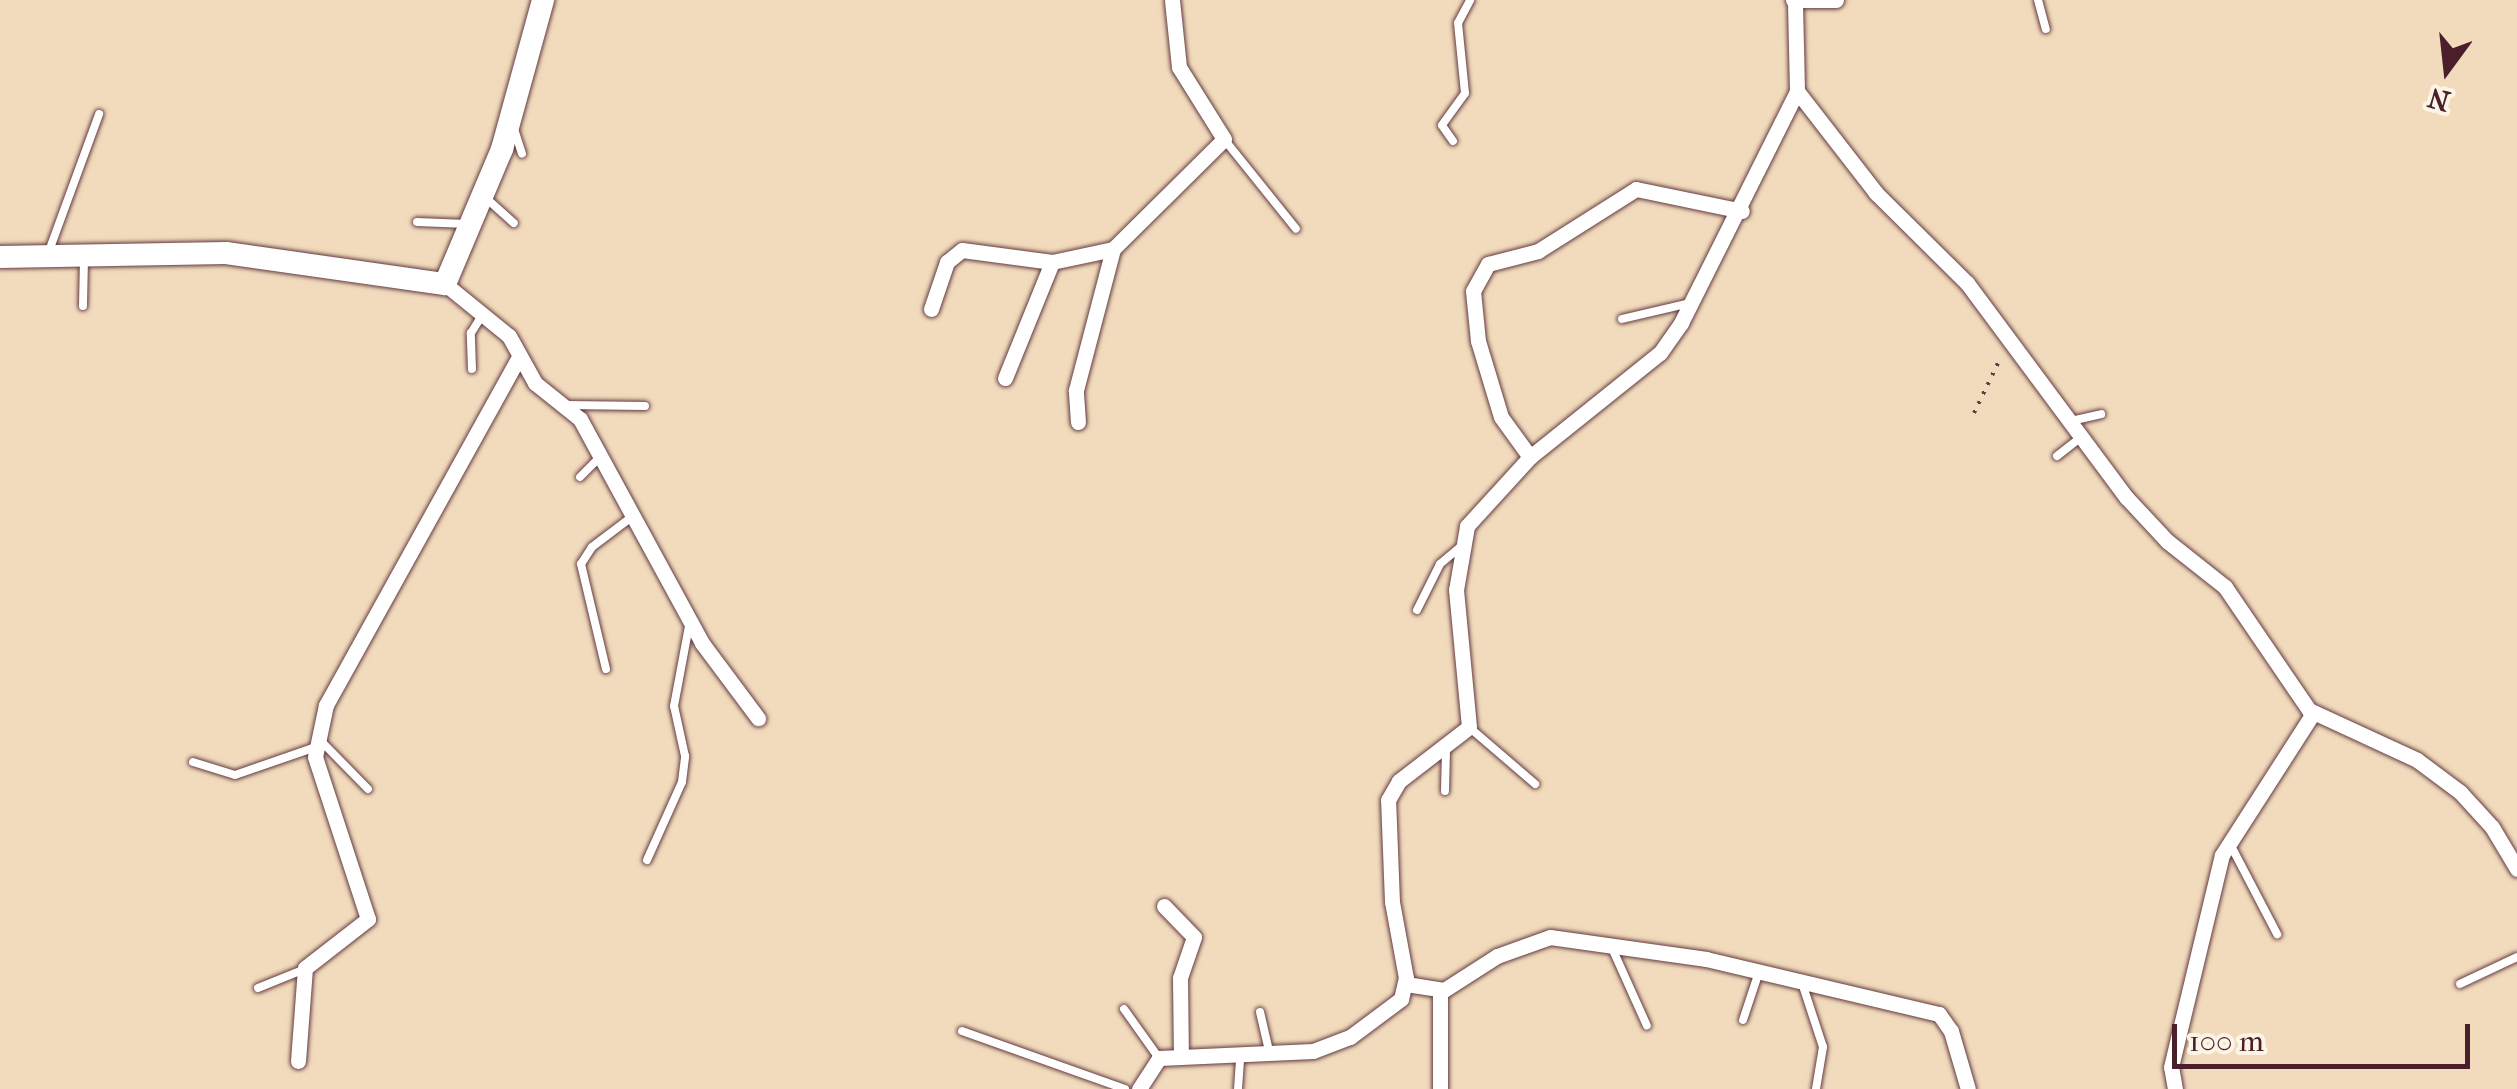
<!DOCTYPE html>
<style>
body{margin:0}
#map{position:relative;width:2517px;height:1089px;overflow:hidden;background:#f2dbbc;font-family:"IM FELL French Canon",serif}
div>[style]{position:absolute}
.path>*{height:4px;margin-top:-2px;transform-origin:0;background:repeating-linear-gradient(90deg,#633b41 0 2.5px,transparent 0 10.5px)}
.roads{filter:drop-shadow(0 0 2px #633b41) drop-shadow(0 0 2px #633b41)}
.lane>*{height:8px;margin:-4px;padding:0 4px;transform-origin:4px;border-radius:4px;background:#fff}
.street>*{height:15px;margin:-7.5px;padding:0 7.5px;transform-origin:7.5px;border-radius:7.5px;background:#fff}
.secondary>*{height:22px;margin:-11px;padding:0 11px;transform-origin:11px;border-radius:11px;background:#fff}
span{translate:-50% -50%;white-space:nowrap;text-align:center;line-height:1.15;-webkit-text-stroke:8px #fcf5e5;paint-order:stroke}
.north{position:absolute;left:2397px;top:20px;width:100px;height:100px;-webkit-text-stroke:8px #fcf5e5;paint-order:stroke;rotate:195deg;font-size:28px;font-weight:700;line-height:40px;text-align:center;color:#4a1f2b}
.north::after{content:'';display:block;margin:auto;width:35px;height:45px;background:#4a1f2b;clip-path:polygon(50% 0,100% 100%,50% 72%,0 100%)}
.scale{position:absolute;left:2172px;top:1024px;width:298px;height:45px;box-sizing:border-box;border:5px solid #4a1f2b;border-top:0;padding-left:12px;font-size:30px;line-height:35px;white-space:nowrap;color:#4a1f2b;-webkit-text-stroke:8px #fcf5e5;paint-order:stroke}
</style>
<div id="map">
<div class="path">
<div style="left:1974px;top:413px;width:60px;rotate:-64.3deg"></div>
</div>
<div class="roads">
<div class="lane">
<div style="left:2038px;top:0;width:30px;rotate:75deg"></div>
<div style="left:513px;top:126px;width:29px;rotate:72deg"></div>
<div style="left:1224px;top:139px;width:115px;rotate:51.3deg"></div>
<div style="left:1453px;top:141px;width:19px;rotate:-125deg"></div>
<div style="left:1442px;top:125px;width:39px;rotate:-54deg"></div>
<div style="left:1465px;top:93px;width:70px;rotate:-95.7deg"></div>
<div style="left:1458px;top:23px;width:26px;rotate:-62deg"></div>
<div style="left:487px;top:199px;width:36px;rotate:42deg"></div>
<div style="left:417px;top:222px;width:50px;rotate:2.3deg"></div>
<div style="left:49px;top:251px;width:146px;rotate:-69.9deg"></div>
<div style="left:83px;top:306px;width:48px;rotate:-88.8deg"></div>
<div style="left:1622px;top:319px;width:70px;rotate:-13.2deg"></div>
<div style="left:472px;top:369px;width:36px;rotate:-92deg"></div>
<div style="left:471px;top:333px;width:22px;rotate:-58deg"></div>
<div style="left:566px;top:405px;width:79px;rotate:0.7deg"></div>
<div style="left:2071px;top:421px;width:31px;rotate:-13deg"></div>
<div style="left:2057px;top:456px;width:29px;rotate:-38deg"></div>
<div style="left:580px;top:477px;width:30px;rotate:-45deg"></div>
<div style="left:1417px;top:610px;width:51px;rotate:-63.4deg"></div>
<div style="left:1440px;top:564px;width:26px;rotate:-40deg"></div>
<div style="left:606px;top:669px;width:108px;rotate:-103.4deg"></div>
<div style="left:581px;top:564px;width:20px;rotate:-57deg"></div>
<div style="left:592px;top:547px;width:51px;rotate:-37.1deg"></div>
<div style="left:1470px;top:728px;width:86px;rotate:40.7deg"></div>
<div style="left:319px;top:739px;width:70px;rotate:45.6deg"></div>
<div style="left:193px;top:762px;width:44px;rotate:17.2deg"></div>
<div style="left:235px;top:775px;width:86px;rotate:-19.1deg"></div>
<div style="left:1445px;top:791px;width:41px;rotate:-88.6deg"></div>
<div style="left:2230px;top:844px;width:102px;rotate:62.4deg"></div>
<div style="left:647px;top:860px;width:85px;rotate:-65.8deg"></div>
<div style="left:682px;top:782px;width:26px;rotate:-83deg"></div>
<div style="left:685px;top:756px;width:51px;rotate:-102.4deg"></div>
<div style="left:674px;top:706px;width:81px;rotate:-79.4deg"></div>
<div style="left:1612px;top:948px;width:85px;rotate:65.8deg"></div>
<div style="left:1802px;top:983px;width:67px;rotate:71.8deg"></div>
<div style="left:1823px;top:1047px;width:43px;rotate:99.5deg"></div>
<div style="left:2460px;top:984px;width:63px;rotate:-25.3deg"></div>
<div style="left:258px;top:988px;width:51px;rotate:-22deg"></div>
<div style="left:1124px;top:1009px;width:60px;rotate:54.5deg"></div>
<div style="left:1260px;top:1012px;width:40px;rotate:77deg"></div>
<div style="left:1743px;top:1020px;width:51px;rotate:-71.6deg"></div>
<div style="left:962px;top:1031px;width:173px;rotate:19.6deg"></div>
<div style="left:1238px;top:1089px;width:31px;rotate:-86deg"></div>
</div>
<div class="street">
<div style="left:1793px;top:0;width:43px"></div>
<div style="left:1797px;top:91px;width:129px;rotate:52.2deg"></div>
<div style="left:1876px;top:193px;width:128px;rotate:44.7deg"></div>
<div style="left:1967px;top:283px;width:267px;rotate:53.4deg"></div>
<div style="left:2126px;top:497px;width:60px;rotate:47deg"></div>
<div style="left:2167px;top:541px;width:74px;rotate:38.4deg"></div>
<div style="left:2225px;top:587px;width:149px;rotate:55.7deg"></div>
<div style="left:2309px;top:710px;width:119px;rotate:24.8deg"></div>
<div style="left:2417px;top:760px;width:54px;rotate:36.7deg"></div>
<div style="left:2460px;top:792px;width:47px;rotate:47.6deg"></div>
<div style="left:2492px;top:827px;width:49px;rotate:59.2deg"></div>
<div style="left:445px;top:284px;width:82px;rotate:39.1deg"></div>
<div style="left:509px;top:336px;width:54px;rotate:61deg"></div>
<div style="left:535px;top:383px;width:58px;rotate:38.7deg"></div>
<div style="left:580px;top:419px;width:255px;rotate:61.4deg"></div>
<div style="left:702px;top:643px;width:94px;rotate:53.3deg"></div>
<div style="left:931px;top:309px;width:50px;rotate:-71.2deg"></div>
<div style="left:947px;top:262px;width:19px;rotate:-39deg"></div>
<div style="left:962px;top:250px;width:91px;rotate:7.6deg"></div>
<div style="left:1052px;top:262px;width:62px;rotate:-12deg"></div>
<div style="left:1113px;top:249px;width:156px;rotate:-44.7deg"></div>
<div style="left:1224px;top:139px;width:85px;rotate:-122deg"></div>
<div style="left:1179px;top:67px;width:67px;rotate:-96deg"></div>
<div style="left:1005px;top:378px;width:125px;rotate:-67.9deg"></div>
<div style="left:1078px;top:422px;width:32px;rotate:-94deg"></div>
<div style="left:1076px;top:390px;width:146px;rotate:-75.3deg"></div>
<div style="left:1530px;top:457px;width:49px;rotate:-125.9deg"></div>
<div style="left:1501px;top:417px;width:79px;rotate:-106.8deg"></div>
<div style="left:1478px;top:341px;width:50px;rotate:-95.7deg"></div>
<div style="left:1473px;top:291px;width:31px;rotate:-61deg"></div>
<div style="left:1488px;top:264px;width:52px;rotate:-14.6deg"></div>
<div style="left:1538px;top:251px;width:116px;rotate:-32.3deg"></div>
<div style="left:1636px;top:189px;width:108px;rotate:11.7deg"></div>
<div style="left:1164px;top:906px;width:43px;rotate:45.9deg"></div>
<div style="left:1194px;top:937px;width:43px;rotate:108.9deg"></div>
<div style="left:1180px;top:978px;width:79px;rotate:89.3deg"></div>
<div style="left:1406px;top:984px;width:38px;rotate:9deg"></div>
<div style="left:1444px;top:990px;width:63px;rotate:-32.7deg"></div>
<div style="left:1497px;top:956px;width:56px;rotate:-19.7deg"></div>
<div style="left:1550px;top:937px;width:158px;rotate:8deg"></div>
<div style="left:1706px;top:959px;width:239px;rotate:13.3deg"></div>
<div style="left:1939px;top:1014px;width:21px;rotate:55deg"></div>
<div style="left:1951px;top:1031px;width:60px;rotate:73.7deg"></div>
<div style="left:1440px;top:991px;width:98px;rotate:90deg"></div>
<div style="left:298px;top:1061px;width:93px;rotate:-85.7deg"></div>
<div style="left:305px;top:968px;width:80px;rotate:-37.9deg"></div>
<div style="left:368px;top:919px;width:170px;rotate:-108.1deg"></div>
<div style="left:315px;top:757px;width:53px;rotate:-78.1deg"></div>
<div style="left:326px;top:705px;width:398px;rotate:-61deg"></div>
<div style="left:1139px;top:1089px;width:37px;rotate:-57deg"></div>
<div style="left:1159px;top:1058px;width:154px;rotate:-2.6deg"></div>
<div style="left:1313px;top:1051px;width:40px;rotate:-21deg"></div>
<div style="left:1350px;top:1037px;width:64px;rotate:-36.7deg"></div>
<div style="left:1401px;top:999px;width:22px;rotate:-77deg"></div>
<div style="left:1406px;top:978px;width:77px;rotate:-100.4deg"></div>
<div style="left:1392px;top:902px;width:102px;rotate:-92.2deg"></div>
<div style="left:1388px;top:800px;width:22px;rotate:-60deg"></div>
<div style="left:1399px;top:781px;width:88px;rotate:-37.6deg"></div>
<div style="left:1469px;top:727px;width:138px;rotate:-95.4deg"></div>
<div style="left:1456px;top:590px;width:65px;rotate:-80.2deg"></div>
<div style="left:1467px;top:526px;width:93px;rotate:-47.6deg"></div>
<div style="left:1530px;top:457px;width:166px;rotate:-38.7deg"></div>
<div style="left:1660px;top:353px;width:37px;rotate:-55deg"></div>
<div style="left:1681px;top:323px;width:259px;rotate:-63.4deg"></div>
<div style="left:1797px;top:91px;width:91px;rotate:-91.3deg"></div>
<div style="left:2175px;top:1089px;width:22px;rotate:-100deg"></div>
<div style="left:2171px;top:1067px;width:218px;rotate:-76.5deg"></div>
<div style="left:2222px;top:855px;width:169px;rotate:-57.3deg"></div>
</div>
<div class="secondary">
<div style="left:0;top:257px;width:226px;rotate:-1deg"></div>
<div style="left:226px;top:253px;width:221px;rotate:8.1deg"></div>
<div style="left:445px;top:284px;width:147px;rotate:-67.1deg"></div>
<div style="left:502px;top:149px;width:155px;rotate:-74.6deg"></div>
</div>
</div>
<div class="north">N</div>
<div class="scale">100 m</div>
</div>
